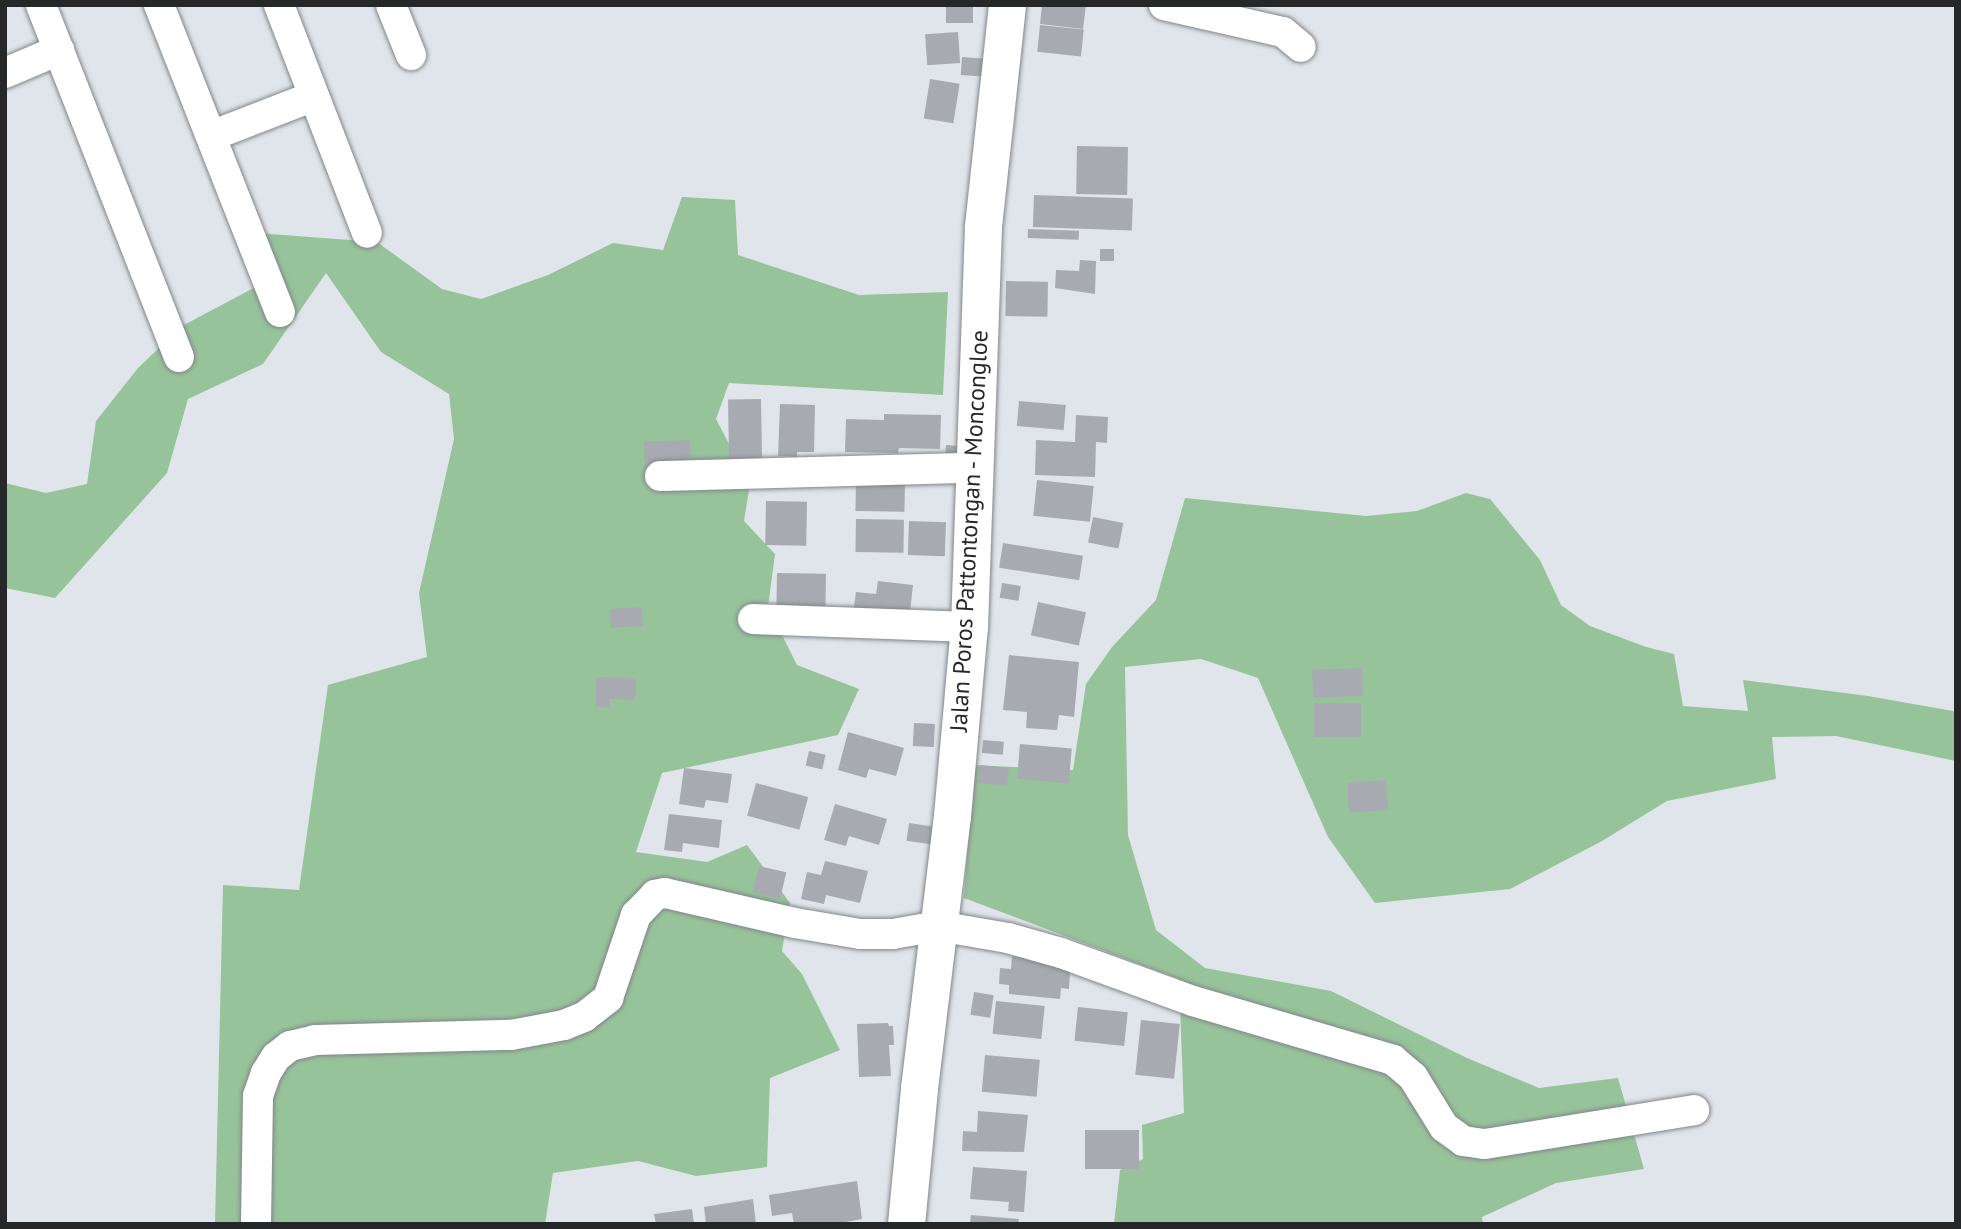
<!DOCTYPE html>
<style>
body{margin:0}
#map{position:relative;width:1961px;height:1229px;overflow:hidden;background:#e0e5eb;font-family:"PT Sans",sans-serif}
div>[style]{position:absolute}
.green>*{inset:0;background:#97c39a}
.building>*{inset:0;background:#a7abb1;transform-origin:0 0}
.roads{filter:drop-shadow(0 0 2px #82868c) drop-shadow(0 0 2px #82868c)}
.minor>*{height:30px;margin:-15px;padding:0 15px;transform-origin:15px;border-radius:15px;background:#fff}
.tertiary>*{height:37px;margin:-18.5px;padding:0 18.5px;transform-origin:18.5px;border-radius:18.5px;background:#fff}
span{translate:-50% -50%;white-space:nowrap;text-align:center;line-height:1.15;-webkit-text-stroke:5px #fff;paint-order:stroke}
.street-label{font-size:24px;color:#252729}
.frame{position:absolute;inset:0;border:7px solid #252729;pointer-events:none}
</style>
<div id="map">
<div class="green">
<div style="clip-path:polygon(682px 197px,735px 200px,738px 255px,859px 295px,948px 292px,943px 395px,729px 383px,716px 419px,750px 484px,744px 521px,775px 554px,768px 607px,797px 665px,859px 689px,838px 735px,662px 773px,636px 852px,707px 862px,747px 845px,790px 903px,782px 951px,802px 974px,840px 1050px,770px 1078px,767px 1167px,696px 1176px,638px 1161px,553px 1173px,545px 1224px,215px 1224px,223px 885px,299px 890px,328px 685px,427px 657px,419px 593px,454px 439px,449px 394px,381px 352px,326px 273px,263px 364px,188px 399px,167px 473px,55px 598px,5px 588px,5px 483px,46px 493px,87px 484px,96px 421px,138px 368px,182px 326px,278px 275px,256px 233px,377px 242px,442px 289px,481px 299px,548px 275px,613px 243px,663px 250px)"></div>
<div style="clip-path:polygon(1466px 493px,1490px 499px,1540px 560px,1561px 605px,1590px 626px,1646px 647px,1674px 654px,1683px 706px,1748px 711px,1743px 680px,1868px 696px,1953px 711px,1956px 715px,1956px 761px,1836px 736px,1772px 737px,1776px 779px,1667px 801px,1602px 841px,1510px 889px,1375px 903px,1328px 837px,1258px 678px,1201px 659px,1125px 667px,1128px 835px,1156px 930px,1205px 968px,1331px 991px,1467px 1058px,1539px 1088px,1618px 1078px,1644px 1169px,1556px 1183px,1482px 1217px,1483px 1224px,1114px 1224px,1120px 1170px,1143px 1159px,1142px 1125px,1184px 1113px,1179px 979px,964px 898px,974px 765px,1073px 770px,1086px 684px,1112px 647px,1156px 600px,1185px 498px,1366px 516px,1417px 511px)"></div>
</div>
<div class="building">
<div style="left:946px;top:5px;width:27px;height:18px"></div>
<div style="clip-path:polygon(1042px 5px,1086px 5px,1083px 29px,1040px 24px)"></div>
<div style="left:1040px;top:25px;width:44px;height:27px;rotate:6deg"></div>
<div style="left:958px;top:32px;width:31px;height:33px;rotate:86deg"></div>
<div style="left:962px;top:57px;width:27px;height:18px;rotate:4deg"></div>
<div style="left:930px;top:79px;width:30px;height:40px;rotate:9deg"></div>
<div style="left:1077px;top:146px;width:51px;height:48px;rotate:1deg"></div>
<div style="left:1034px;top:195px;width:99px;height:32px;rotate:2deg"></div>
<div style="left:1028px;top:229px;width:51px;height:9px;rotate:2deg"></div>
<div style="left:1100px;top:249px;width:14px;height:12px"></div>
<div style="clip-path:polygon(1080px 260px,1096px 261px,1095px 294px,1055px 288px,1056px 270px,1079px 271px)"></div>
<div style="left:1006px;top:281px;width:42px;height:35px;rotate:1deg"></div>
<div style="left:761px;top:399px;width:62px;height:33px;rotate:89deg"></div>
<div style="left:1019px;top:401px;width:47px;height:25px;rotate:5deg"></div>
<div style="clip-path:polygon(780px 404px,815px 405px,814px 452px,797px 452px,797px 457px,778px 456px)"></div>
<div style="clip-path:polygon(884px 414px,941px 415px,940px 449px,899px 448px,898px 453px,845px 452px,846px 419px,884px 420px)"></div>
<div style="clip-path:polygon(1076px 415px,1108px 417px,1107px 443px,1096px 442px,1095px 477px,1035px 475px,1036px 440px,1075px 442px)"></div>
<div style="left:690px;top:440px;width:27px;height:46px;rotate:88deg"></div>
<div style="left:946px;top:445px;width:14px;height:12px;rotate:4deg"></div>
<div style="left:856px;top:480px;width:49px;height:31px;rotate:1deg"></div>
<div style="left:1037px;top:480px;width:57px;height:36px;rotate:6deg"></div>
<div style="left:766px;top:501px;width:41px;height:44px;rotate:1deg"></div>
<div style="left:1093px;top:517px;width:31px;height:26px;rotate:11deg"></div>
<div style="left:856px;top:519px;width:48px;height:33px;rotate:1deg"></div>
<div style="left:909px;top:521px;width:37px;height:34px;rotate:2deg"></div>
<div style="left:1003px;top:543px;width:81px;height:25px;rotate:9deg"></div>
<div style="left:777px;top:573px;width:49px;height:34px;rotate:1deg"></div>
<div style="clip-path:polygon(878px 581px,913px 585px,910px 612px,853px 614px,856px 592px,876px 594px)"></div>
<div style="left:1002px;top:583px;width:19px;height:15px;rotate:9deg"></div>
<div style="left:1038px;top:602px;width:49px;height:34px;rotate:12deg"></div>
<div style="left:642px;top:607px;width:19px;height:32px;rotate:87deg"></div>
<div style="clip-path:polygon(1009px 655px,1079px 662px,1074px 717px,1059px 715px,1057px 730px,1026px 728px,1027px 712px,1003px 710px)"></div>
<div style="left:1362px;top:668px;width:28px;height:50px;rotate:88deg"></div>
<div style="clip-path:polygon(596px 677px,636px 678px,635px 700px,610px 699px,610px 708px,595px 707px)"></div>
<div style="left:1314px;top:703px;width:47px;height:34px"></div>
<div style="left:914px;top:723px;width:21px;height:23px;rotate:3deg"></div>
<div style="clip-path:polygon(848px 732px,904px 748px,896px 776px,869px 769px,866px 778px,838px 770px)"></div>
<div style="left:983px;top:740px;width:21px;height:13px;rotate:5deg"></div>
<div style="left:1020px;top:744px;width:52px;height:35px;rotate:5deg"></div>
<div style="left:809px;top:751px;width:17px;height:15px;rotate:13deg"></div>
<div style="left:980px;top:765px;width:29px;height:18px;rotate:6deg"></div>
<div style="clip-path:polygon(684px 768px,732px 774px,728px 803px,706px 800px,704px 808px,679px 804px)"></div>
<div style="left:1386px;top:780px;width:30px;height:39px;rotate:86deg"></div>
<div style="left:756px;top:783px;width:54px;height:34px;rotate:15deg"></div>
<div style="clip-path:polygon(835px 804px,887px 819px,879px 845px,849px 836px,846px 846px,824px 840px)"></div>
<div style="clip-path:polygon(669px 814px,722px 820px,719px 848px,683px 843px,682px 852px,664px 850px)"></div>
<div style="left:909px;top:823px;width:28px;height:18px;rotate:8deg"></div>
<div style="clip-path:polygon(825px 861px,868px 871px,860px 903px,826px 895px,824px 904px,801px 899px,807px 872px,821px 875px)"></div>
<div style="left:759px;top:866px;width:28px;height:27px;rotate:13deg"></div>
<div style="clip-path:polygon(1012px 956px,1064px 962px,1063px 970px,1070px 971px,1069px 989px,1061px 988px,1060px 999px,1009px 994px,1009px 985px,999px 984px,1000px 968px,1011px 969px)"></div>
<div style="left:974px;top:992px;width:20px;height:23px;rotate:9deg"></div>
<div style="left:996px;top:1001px;width:49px;height:33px;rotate:6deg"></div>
<div style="left:1078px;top:1007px;width:50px;height:34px;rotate:6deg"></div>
<div style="left:1141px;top:1020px;width:39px;height:55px;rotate:6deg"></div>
<div style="clip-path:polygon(888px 1023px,889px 1026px,893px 1026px,894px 1045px,889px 1045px,891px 1076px,859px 1077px,857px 1024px)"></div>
<div style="left:985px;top:1055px;width:55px;height:37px;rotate:5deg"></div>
<div style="clip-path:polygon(978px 1111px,1028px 1115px,1024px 1152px,962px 1151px,963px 1131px,977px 1132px)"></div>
<div style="left:1139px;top:1130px;width:39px;height:54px;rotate:90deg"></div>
<div style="clip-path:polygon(973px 1167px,1027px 1171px,1024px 1212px,1008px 1211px,1009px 1202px,970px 1199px)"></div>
<div style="clip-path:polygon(857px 1181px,862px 1219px,835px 1224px,794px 1224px,792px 1213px,772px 1216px,769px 1195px)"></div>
<div style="clip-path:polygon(753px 1199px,756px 1224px,706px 1224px,704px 1207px)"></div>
<div style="clip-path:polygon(692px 1209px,694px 1224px,656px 1224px,654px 1214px)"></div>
<div style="clip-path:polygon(971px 1215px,1019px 1219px,1018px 1224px,970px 1224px)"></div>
</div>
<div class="roads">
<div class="minor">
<div style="left:41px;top:5px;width:378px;rotate:68.6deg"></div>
<div style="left:159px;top:5px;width:330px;rotate:68.5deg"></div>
<div style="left:279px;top:5px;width:244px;rotate:68.9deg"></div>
<div style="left:391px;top:5px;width:54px;rotate:68.2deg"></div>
<div style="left:1164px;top:5px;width:122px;rotate:12.8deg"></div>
<div style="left:1283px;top:32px;width:23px;rotate:40deg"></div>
<div style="left:5px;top:73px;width:59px;rotate:-23.1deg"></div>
<div style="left:211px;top:136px;width:110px;rotate:-21.2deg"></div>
<div style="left:660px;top:476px;width:315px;rotate:-1.5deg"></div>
<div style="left:753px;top:619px;width:216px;rotate:2.1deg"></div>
<div style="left:256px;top:1224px;width:128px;rotate:-89.1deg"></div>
<div style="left:258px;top:1096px;width:24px;rotate:-71deg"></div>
<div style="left:266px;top:1073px;width:19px;rotate:-58deg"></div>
<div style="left:276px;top:1057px;width:18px;rotate:-38deg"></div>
<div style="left:290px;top:1046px;width:26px;rotate:-13deg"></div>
<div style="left:315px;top:1040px;width:196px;rotate:-1.5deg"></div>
<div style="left:511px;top:1035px;width:54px;rotate:-10.7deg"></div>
<div style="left:564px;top:1025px;width:22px;rotate:-22deg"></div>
<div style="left:584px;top:1017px;width:31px;rotate:-38deg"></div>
<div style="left:608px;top:998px;width:88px;rotate:-71.4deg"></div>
<div style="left:636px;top:915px;width:28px;rotate:-46deg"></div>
<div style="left:655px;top:895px;width:10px;rotate:-11deg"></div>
<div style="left:665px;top:893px;width:133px;rotate:13deg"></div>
<div style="left:795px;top:923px;width:66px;rotate:9.6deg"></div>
<div style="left:860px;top:934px;width:33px"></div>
<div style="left:893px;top:934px;width:46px;rotate:-10.1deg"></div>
<div style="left:938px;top:926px;width:71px;rotate:9.7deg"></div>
<div style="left:1008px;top:938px;width:55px;rotate:15.8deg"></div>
<div style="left:1061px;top:953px;width:140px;rotate:20deg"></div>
<div style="left:1193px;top:1001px;width:209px;rotate:16.4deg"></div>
<div style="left:1393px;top:1060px;width:26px;rotate:40deg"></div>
<div style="left:1413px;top:1077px;width:59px;rotate:58.2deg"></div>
<div style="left:1444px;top:1127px;width:24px;rotate:36deg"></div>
<div style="left:1463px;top:1141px;width:22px;rotate:8deg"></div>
<div style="left:1485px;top:1144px;width:212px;rotate:-9.2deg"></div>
</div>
<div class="tertiary">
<div style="left:906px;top:1224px;width:137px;rotate:-84.5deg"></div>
<div style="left:919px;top:1088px;width:274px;rotate:-83.1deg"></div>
<div style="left:952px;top:816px;width:190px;rotate:-84.9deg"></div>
<div style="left:969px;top:627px;width:401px;rotate:-88deg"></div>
<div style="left:983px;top:226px;width:222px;rotate:-83.8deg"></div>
</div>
</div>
<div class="street-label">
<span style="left:969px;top:531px;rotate:-87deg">Jalan Poros Pattontongan - Moncongloe</span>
</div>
<div class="frame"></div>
</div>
